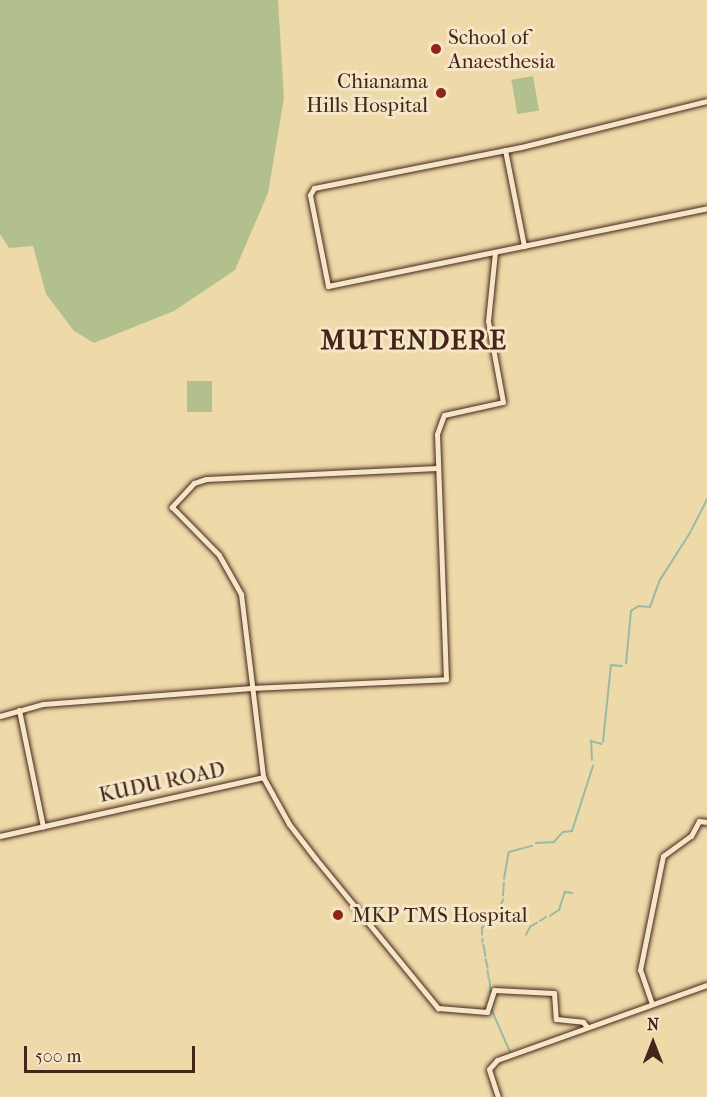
<!DOCTYPE html>
<style>
body{margin:0}
#map{position:relative;width:707px;height:1097px;overflow:hidden;background:#eed9a9;font-family:"IM FELL French Canon",serif}
div>[style]{position:absolute}
.green>*{inset:0;background:#b2c08d;transform-origin:0 0}
.stream>*{height:1.5px;margin:-0.75px;padding:0 0.75px;transform-origin:0.75px;border-radius:0.75px;background:#9abaa5}
.roads{filter:drop-shadow(0 0 2px #45251a) drop-shadow(0 0 2px #45251a)}
.secondary>*{height:5px;margin:-2.5px;padding:0 2.5px;transform-origin:2.5px;border-radius:2.5px;background:#f4e6c7}
.dots>*{width:16px;height:16px;translate:-50% -50%;box-sizing:border-box;border:3px solid #f4e6c7;border-radius:50%}
span{translate:-50% -50%;white-space:nowrap;text-align:center;line-height:1.15;-webkit-text-stroke:6px #f4e6c7;paint-order:stroke}
.poi-label{font-size:21px;color:#45251a}
.left{translate:0 -50%;text-align:left}
.right{translate:-100% -50%;text-align:right}
.street-label{font-size:21px;color:#45251a}
.district-label{font-size:27px;color:#45251a;font-weight:700;letter-spacing:1.5px}
.north{position:absolute;left:623px;top:1013px;width:60px;height:60px;-webkit-text-stroke:4px #f4e6c7;paint-order:stroke;rotate:0deg;font-size:16px;font-weight:700;line-height:24px;text-align:center;color:#45251a}
.north::after{content:'';display:block;margin:auto;width:21px;height:27px;background:#45251a;clip-path:polygon(50% 0,100% 100%,50% 72%,0 100%)}
.scale{position:absolute;left:24px;top:1046px;width:171px;height:27px;box-sizing:border-box;border:3px solid #45251a;border-top:0;padding-left:8px;font-size:18px;line-height:21px;white-space:nowrap;color:#45251a;-webkit-text-stroke:4px #f4e6c7;paint-order:stroke}
</style>
<div id="map">
<div class="green">
<div style="clip-path:polygon(0 0,278px 0,284px 98px,268px 193px,235px 270px,174px 311px,94px 343px,74px 331px,46px 294px,33px 246px,9px 248px,0 234px)"></div>
<div style="left:533px;top:76px;width:35px;height:22px;rotate:80deg"></div>
<div style="left:212px;top:381px;width:31px;height:25px;rotate:90deg"></div>
</div>
<div class="stream">
<div style="left:691px;top:531px;width:35px;rotate:-63deg"></div>
<div style="left:626px;top:664px;width:53px;rotate:-84.6deg"></div>
<div style="left:631px;top:611px;width:9px;rotate:-32deg"></div>
<div style="left:639px;top:606px;width:11px;rotate:5deg"></div>
<div style="left:650px;top:607px;width:29px;rotate:-70deg"></div>
<div style="left:660px;top:580px;width:56px;rotate:-57.4deg"></div>
<div style="left:603px;top:742px;width:77px;rotate:-84.1deg"></div>
<div style="left:611px;top:665px;width:11px;rotate:5deg"></div>
<div style="left:592px;top:760px;width:19px;rotate:-93deg"></div>
<div style="left:591px;top:741px;width:11px;rotate:15deg"></div>
<div style="left:536px;top:843px;width:18px;rotate:-3deg"></div>
<div style="left:554px;top:842px;width:13px;rotate:-48deg"></div>
<div style="left:563px;top:832px;width:9px;rotate:-6deg"></div>
<div style="left:572px;top:831px;width:68px;rotate:-72.1deg"></div>
<div style="left:504px;top:879px;width:27px;rotate:-80deg"></div>
<div style="left:509px;top:852px;width:24px;rotate:-15deg"></div>
<div style="left:503px;top:896px;width:13px;rotate:-86deg"></div>
<div style="left:496px;top:914px;width:16px;rotate:-63deg"></div>
<div style="left:550px;top:916px;width:11px;rotate:-34deg"></div>
<div style="left:559px;top:910px;width:19px;rotate:-72deg"></div>
<div style="left:565px;top:892px;width:7px;rotate:8deg"></div>
<div style="left:540px;top:921px;width:7px;rotate:-34deg"></div>
<div style="left:482px;top:935px;width:7px;rotate:-90deg"></div>
<div style="left:482px;top:928px;width:15px;rotate:-42deg"></div>
<div style="left:526px;top:935px;width:9px;rotate:-63deg"></div>
<div style="left:530px;top:927px;width:8px;rotate:-30deg"></div>
<div style="left:483px;top:939px;width:3px;rotate:90deg"></div>
<div style="left:484px;top:945px;width:11px;rotate:80deg"></div>
<div style="left:486px;top:959px;width:9px;rotate:77deg"></div>
<div style="left:488px;top:971px;width:7px;rotate:82deg"></div>
<div style="left:490px;top:980px;width:12px;rotate:85deg"></div>
<div style="left:492px;top:1010px;width:45px;rotate:66.3deg"></div>
</div>
<div class="roads">
<div class="secondary">
<div style="left:707px;top:101px;width:192px;rotate:166.1deg"></div>
<div style="left:521px;top:147px;width:211px;rotate:168.8deg"></div>
<div style="left:314px;top:188px;width:8px;rotate:120deg"></div>
<div style="left:310px;top:195px;width:93px;rotate:78.8deg"></div>
<div style="left:328px;top:286px;width:387px;rotate:-11.6deg"></div>
<div style="left:505px;top:150px;width:98px;rotate:78.8deg"></div>
<div style="left:437px;top:468px;width:231px;rotate:177.3deg"></div>
<div style="left:206px;top:479px;width:13px;rotate:162deg"></div>
<div style="left:194px;top:483px;width:33px;rotate:133deg"></div>
<div style="left:172px;top:507px;width:67px;rotate:45.6deg"></div>
<div style="left:219px;top:555px;width:45px;rotate:60.6deg"></div>
<div style="left:241px;top:594px;width:184px;rotate:83.1deg"></div>
<div style="left:263px;top:777px;width:54px;rotate:61deg"></div>
<div style="left:289px;top:824px;width:44px;rotate:52.4deg"></div>
<div style="left:316px;top:859px;width:193px;rotate:50.7deg"></div>
<div style="left:438px;top:1008px;width:49px;rotate:4.7deg"></div>
<div style="left:487px;top:1012px;width:23px;rotate:-72deg"></div>
<div style="left:494px;top:990px;width:60px;rotate:2.9deg"></div>
<div style="left:554px;top:993px;width:26px;rotate:86deg"></div>
<div style="left:556px;top:1019px;width:27px;rotate:6deg"></div>
<div style="left:583px;top:1022px;width:6px;rotate:51deg"></div>
<div style="left:19px;top:710px;width:119px;rotate:78.4deg"></div>
<div style="left:0;top:716px;width:45px;rotate:-15.6deg"></div>
<div style="left:43px;top:704px;width:209px;rotate:-4.4deg"></div>
<div style="left:251px;top:688px;width:195px;rotate:-2.6deg"></div>
<div style="left:446px;top:679px;width:245px;rotate:-92.1deg"></div>
<div style="left:437px;top:434px;width:20px;rotate:-70deg"></div>
<div style="left:444px;top:415px;width:60px;rotate:-12.4deg"></div>
<div style="left:503px;top:402px;width:82px;rotate:-100.5deg"></div>
<div style="left:488px;top:321px;width:69px;rotate:-84.2deg"></div>
<div style="left:0;top:836px;width:270px;rotate:-12.6deg"></div>
<div style="left:652px;top:1004px;width:36px;rotate:-109deg"></div>
<div style="left:640px;top:970px;width:116px;rotate:-78.6deg"></div>
<div style="left:663px;top:856px;width:34px;rotate:-36deg"></div>
<div style="left:691px;top:836px;width:17px;rotate:-62deg"></div>
<div style="left:699px;top:821px;width:8px;rotate:7deg"></div>
<div style="left:498px;top:1097px;width:29px;rotate:-108deg"></div>
<div style="left:489px;top:1069px;width:12px;rotate:-48deg"></div>
<div style="left:497px;top:1060px;width:223px;rotate:-19.7deg"></div>
</div>
</div>
<div class="dots">
<div style="left:436px;top:49px;background:#8f2418"></div>
<div style="left:441px;top:93px;background:#8f2418"></div>
<div style="left:338px;top:915px;background:#8f2418"></div>
</div>
<div class="poi-label">
<span class="left" style="left:448px;top:49px">School of<br>Anaesthesia</span>
<span class="right" style="left:428px;top:93px">Chianama<br>Hills Hospital</span>
<span class="left" style="left:352px;top:915px">MKP TMS Hospital</span>
</div>
<div class="street-label">
<span style="left:162px;top:782px;rotate:-12deg">KUDU ROAD</span>
</div>
<div class="district-label">
<span style="left:414px;top:341px">MUTENDERE</span>
</div>
<div class="north">N</div>
<div class="scale">500 m</div>
</div>
